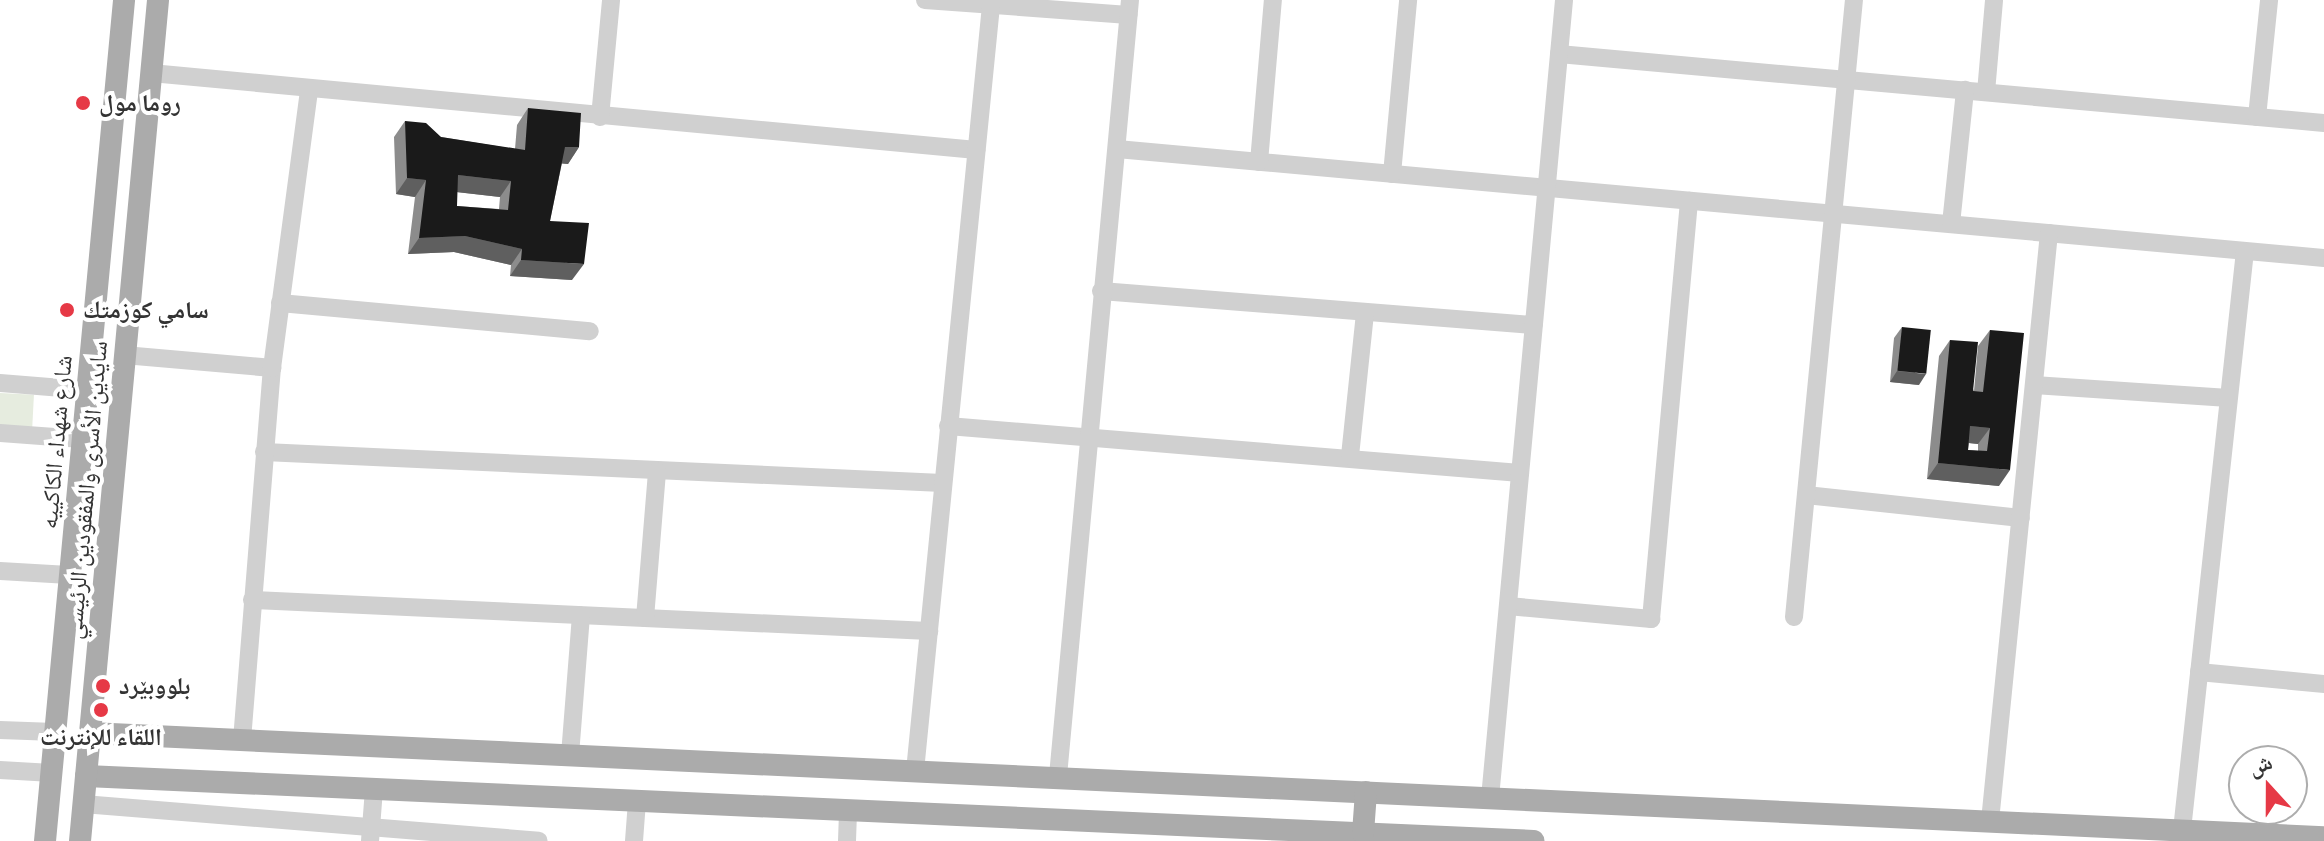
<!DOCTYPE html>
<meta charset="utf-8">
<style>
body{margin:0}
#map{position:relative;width:2324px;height:841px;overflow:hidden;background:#fff;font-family:"PT Sans Narrow","Noto Naskh Arabic",sans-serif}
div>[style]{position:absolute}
.green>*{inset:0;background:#e6ecdf;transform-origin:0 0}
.minor>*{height:18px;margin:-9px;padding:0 9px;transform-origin:9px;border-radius:9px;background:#d0d0d0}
.major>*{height:22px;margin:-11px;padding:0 11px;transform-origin:11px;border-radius:11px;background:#ababab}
.wall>*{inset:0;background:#8c8c8c}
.shaded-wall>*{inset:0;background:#5f5f5f}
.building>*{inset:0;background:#1a1a1a;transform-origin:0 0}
.dots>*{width:22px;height:22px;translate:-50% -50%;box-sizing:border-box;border:4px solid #fff;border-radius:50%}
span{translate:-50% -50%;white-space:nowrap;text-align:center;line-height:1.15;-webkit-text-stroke:8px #fff;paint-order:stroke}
.poi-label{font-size:24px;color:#333;font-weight:700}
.left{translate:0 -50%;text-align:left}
.street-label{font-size:24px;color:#333}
.north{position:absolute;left:2228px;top:745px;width:80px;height:80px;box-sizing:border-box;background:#fff;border:2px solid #adadad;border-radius:50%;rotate:339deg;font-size:22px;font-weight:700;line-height:32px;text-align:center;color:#333}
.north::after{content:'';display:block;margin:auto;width:28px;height:36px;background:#e63946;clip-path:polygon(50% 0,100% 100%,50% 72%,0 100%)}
</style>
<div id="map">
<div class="green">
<div style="left:0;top:393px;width:34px;height:33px;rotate:3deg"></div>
</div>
<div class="minor">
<div style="left:925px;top:0;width:204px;rotate:4.2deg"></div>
<div style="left:1559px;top:54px;width:768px;rotate:5.15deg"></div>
<div style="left:151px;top:73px;width:829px;rotate:5.33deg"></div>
<div style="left:1986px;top:92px;width:92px;rotate:-85deg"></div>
<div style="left:600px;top:117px;width:118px;rotate:-84.6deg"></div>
<div style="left:2257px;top:117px;width:118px;rotate:-84.1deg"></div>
<div style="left:1117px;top:149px;width:1212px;rotate:5.16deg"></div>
<div style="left:1259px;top:162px;width:163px;rotate:-85.1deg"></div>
<div style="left:1392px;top:174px;width:175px;rotate:-84.7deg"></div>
<div style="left:1951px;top:224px;width:135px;rotate:-84deg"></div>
<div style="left:1101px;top:291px;width:434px;rotate:4.5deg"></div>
<div style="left:280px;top:303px;width:311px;rotate:5.2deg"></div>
<div style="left:124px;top:355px;width:149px;rotate:5deg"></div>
<div style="left:0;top:383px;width:87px;rotate:4.6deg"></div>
<div style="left:2034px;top:385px;width:195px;rotate:3.8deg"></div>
<div style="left:948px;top:426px;width:574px;rotate:4.7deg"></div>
<div style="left:0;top:433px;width:82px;rotate:4.2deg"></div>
<div style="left:264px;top:452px;width:679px;rotate:2.62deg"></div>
<div style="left:1350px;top:456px;width:144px;rotate:-84deg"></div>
<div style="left:1806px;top:495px;width:216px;rotate:6.1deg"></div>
<div style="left:0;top:571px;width:69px;rotate:3.3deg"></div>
<div style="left:252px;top:600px;width:678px;rotate:2.62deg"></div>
<div style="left:1508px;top:606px;width:144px;rotate:5.2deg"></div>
<div style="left:1651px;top:619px;width:420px;rotate:-84.8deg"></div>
<div style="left:1794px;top:617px;width:620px;rotate:-84.45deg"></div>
<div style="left:645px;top:618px;width:147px;rotate:-85.3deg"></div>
<div style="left:2199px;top:672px;width:126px;rotate:5.5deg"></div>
<div style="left:0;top:730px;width:55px;rotate:2.1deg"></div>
<div style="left:242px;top:740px;width:373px;rotate:-85.4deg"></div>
<div style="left:272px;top:368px;width:279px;rotate:-82.4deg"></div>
<div style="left:570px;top:755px;width:140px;rotate:-85.5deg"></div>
<div style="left:0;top:770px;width:52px;rotate:3.3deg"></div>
<div style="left:915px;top:771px;width:769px;rotate:-84.33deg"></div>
<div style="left:1058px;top:776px;width:779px;rotate:-84.7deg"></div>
<div style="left:1490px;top:798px;width:801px;rotate:-84.7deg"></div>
<div style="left:83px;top:804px;width:457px;rotate:4.6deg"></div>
<div style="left:1990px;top:821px;width:591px;rotate:-84.27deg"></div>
<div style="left:2182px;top:830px;width:582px;rotate:-83.79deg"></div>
<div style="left:370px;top:841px;width:52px;rotate:-85.6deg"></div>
<div style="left:634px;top:841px;width:40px;rotate:-85.7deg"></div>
<div style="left:847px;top:841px;width:31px;rotate:-88deg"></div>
</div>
<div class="major">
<div style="left:90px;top:733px;width:2236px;rotate:2.67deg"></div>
<div style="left:86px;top:776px;width:1449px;rotate:2.57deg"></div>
<div style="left:1363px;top:833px;width:41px;rotate:-85.8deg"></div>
<div style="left:45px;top:841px;width:845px;rotate:-84.63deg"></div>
<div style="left:80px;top:841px;width:845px;rotate:-84.7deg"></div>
</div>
<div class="wall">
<div style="clip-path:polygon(evenodd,528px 108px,579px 147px,568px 164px,562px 163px,550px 221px,572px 280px,510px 276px,511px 265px,454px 252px,408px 254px,415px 197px,396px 194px,394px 137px,405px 121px,441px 137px,515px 149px,517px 125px,528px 108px,457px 192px,500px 197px,499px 209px,457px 206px,457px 192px)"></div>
<div style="clip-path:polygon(1902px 327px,1919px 385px,1890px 382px,1894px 338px)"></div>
<div style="clip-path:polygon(evenodd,1990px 330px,1999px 486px,1927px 479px,1939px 356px,1950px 340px,1974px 391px,1978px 346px,1990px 330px,1969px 443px,1978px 444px,1978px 451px,1968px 450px,1969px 443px)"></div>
</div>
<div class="shaded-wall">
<div style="clip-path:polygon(565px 147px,579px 147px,568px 164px,553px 163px)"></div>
<div style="clip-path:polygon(458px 175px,511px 181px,500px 197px,447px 191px)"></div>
<div style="clip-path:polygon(407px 178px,426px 180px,415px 197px,396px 194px)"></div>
<div style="clip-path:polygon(465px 236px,522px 249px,511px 265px,454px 252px,408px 254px,419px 238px)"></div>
<div style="clip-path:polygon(521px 260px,584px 264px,572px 280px,510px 276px)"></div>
<div style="clip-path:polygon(1897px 371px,1926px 374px,1919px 385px,1890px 382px)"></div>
<div style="clip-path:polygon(1970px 426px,1990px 428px,1978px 444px,1959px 442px)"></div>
<div style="clip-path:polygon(1938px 463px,2010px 470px,1999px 486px,1927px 479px)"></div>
</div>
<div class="building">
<div style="clip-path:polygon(evenodd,528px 108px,581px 113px,579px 147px,565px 147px,550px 221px,589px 223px,584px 264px,521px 260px,522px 249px,465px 236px,419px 238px,426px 180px,407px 178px,405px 121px,426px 123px,441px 137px,525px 150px,528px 108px,458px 175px,511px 181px,508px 210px,457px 206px,458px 175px)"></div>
<div style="left:1902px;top:327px;width:29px;height:44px;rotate:6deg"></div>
<div style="clip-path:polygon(evenodd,1990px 330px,2024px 333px,2010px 470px,1938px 463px,1950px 340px,1978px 342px,1973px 391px,1983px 392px,1990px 330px,1970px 426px,1990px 428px,1987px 451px,1968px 450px,1970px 426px)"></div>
</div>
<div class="dots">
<div style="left:83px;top:103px;background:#e63946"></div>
<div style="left:67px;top:310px;background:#e63946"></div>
<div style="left:103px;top:686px;background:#e63946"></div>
<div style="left:101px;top:710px;background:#e63946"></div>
</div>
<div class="poi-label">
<span class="left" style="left:99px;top:103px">روما مول</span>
<span class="left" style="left:83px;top:310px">سامي كوزمتك</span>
<span class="left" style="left:119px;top:686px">بلووبێرد</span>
<span style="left:101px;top:737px">اللقاء للإنترنت</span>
</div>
<div class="street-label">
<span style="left:56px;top:442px;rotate:-85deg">شارع شهداء الكاكييه</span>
<span style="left:86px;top:490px;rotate:-85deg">سايدين الأسرى والمفقودين الرئيسي</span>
</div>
<div class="north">ش</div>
</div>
